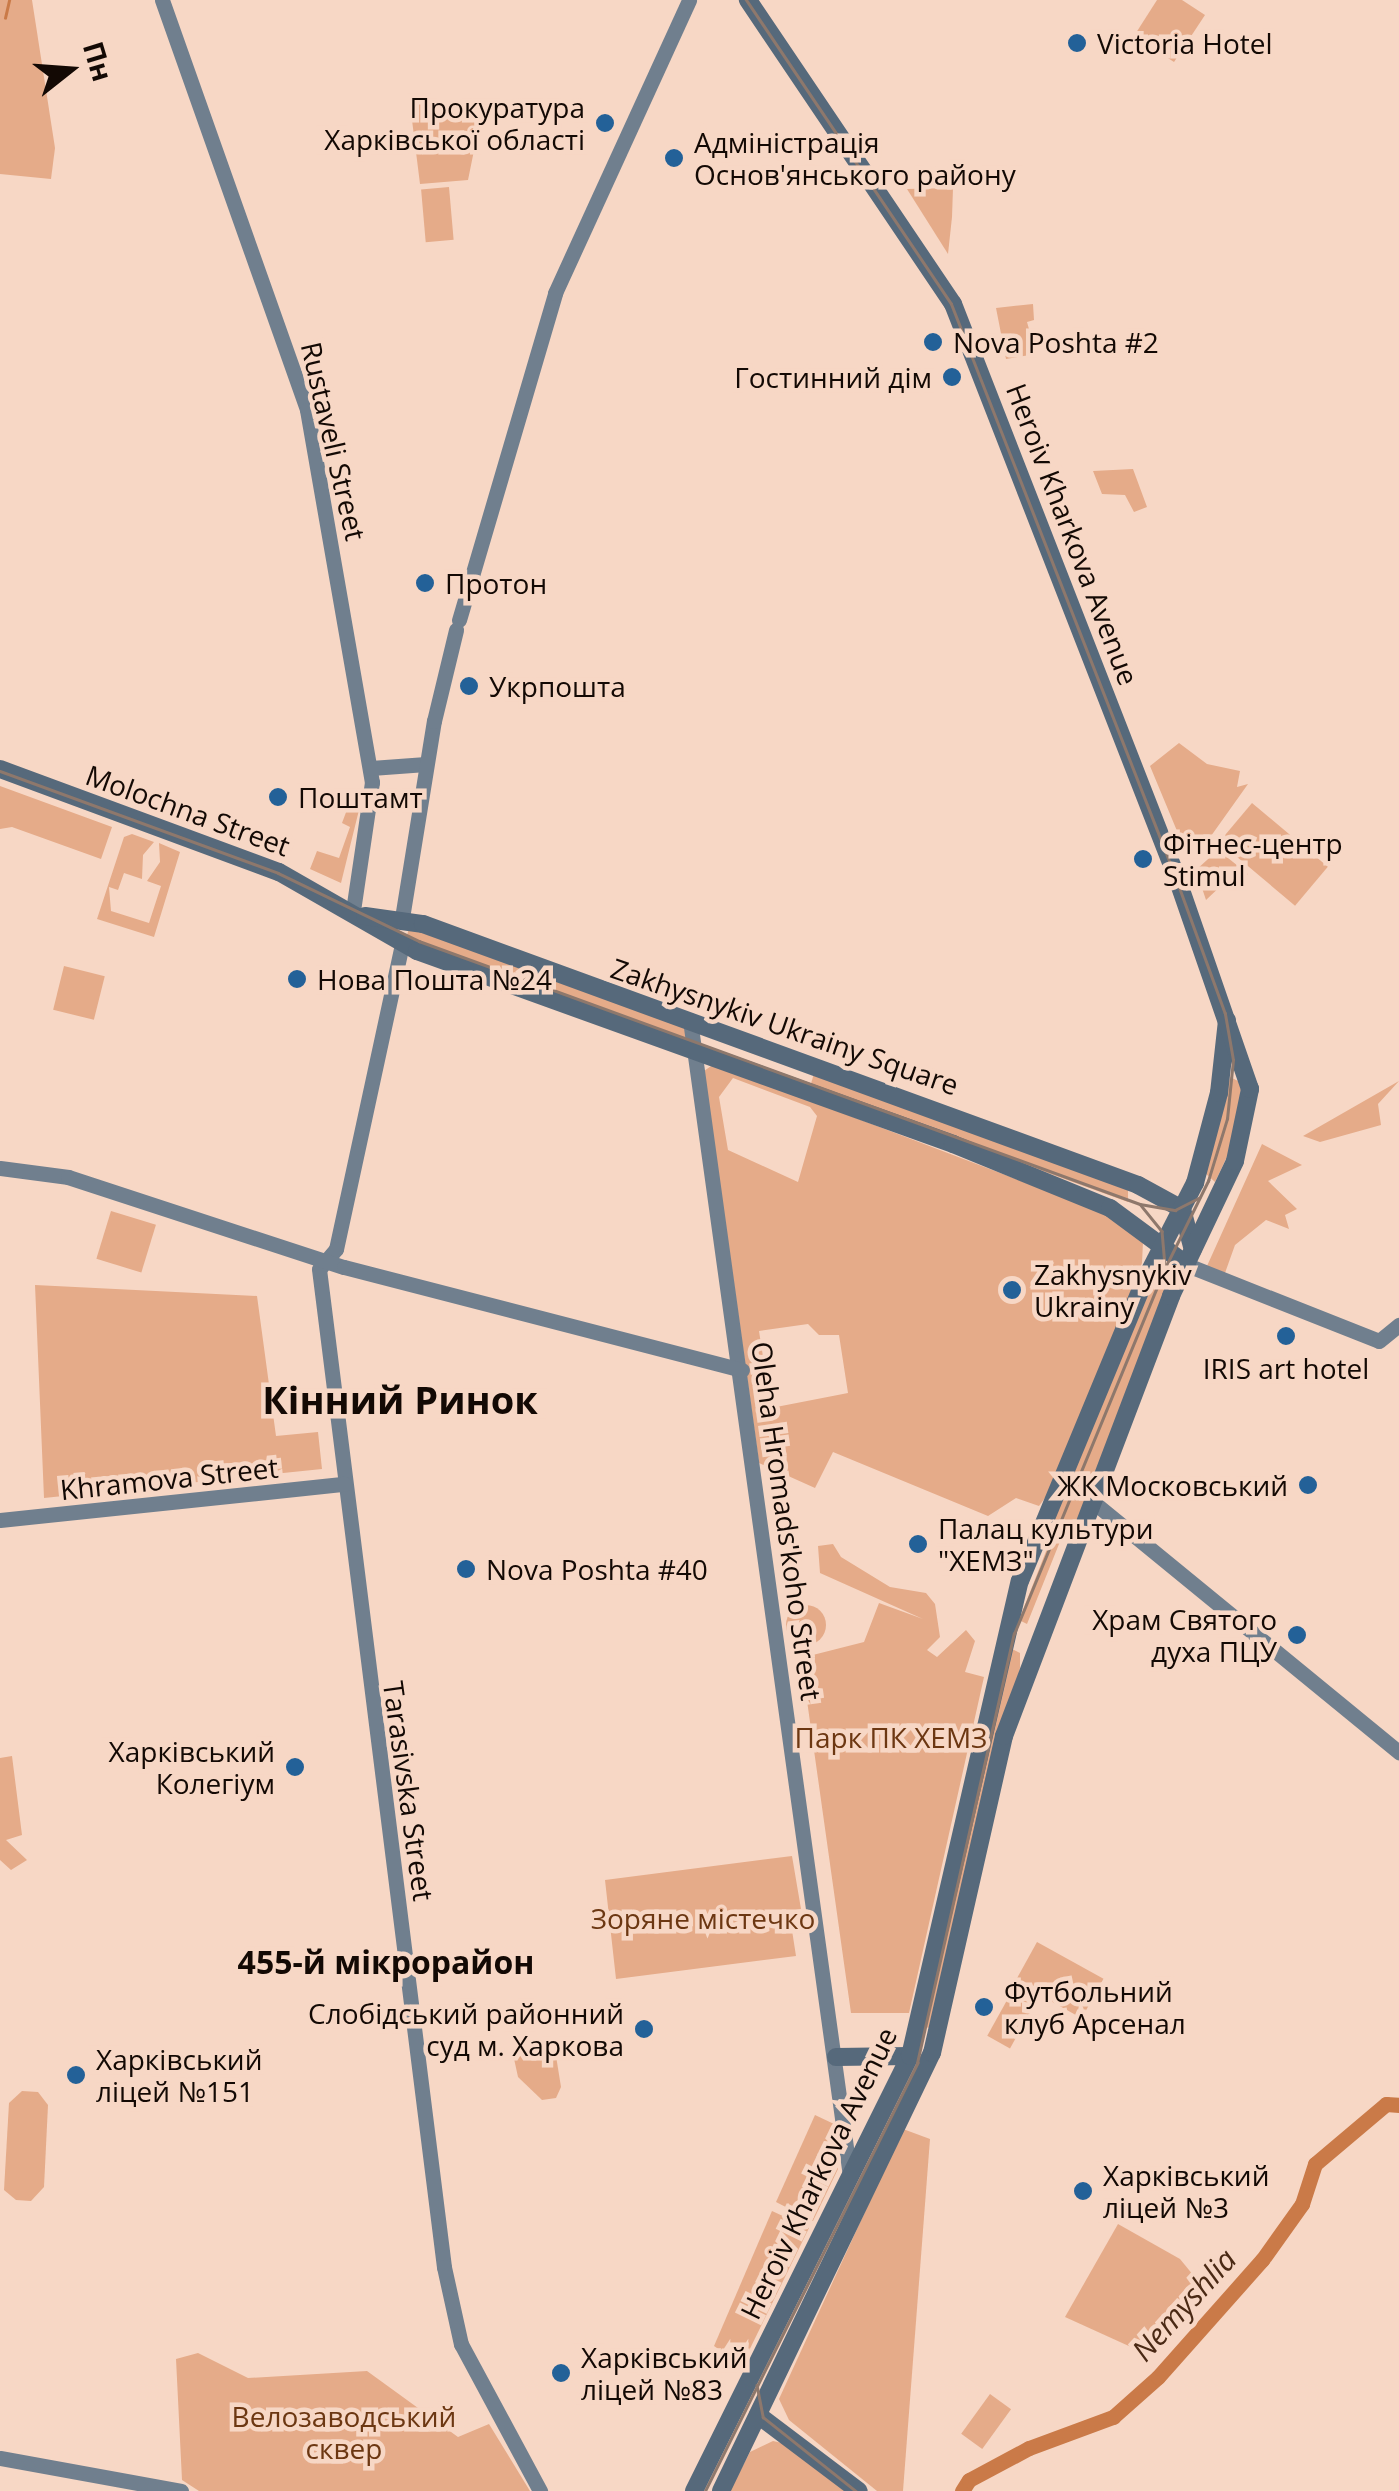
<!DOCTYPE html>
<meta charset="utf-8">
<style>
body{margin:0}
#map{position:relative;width:1399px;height:2491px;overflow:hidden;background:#f7d7c5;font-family:"Open Sans",sans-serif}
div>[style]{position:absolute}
.green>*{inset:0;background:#e5ab89;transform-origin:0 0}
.round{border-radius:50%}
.stream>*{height:2.5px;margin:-1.25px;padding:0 1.25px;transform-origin:1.25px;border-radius:1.25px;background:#ca7a48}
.river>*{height:15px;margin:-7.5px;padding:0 7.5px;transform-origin:7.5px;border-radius:7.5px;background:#ca7a48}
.secondary>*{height:15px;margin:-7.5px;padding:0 7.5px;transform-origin:7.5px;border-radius:7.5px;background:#707f8e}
.primary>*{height:18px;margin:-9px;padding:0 9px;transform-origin:9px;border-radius:9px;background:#56697b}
.tram>*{height:2.5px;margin:-1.25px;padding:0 1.25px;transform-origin:1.25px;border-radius:1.25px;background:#8e786c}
.dots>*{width:28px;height:28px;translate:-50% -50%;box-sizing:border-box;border:5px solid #f7d7c5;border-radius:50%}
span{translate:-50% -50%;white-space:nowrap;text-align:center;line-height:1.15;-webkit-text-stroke:9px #f7d7c5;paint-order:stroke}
.poi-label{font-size:28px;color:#130904}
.left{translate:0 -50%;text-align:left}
.right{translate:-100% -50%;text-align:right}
.street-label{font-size:28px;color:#130904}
.park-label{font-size:28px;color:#6c3712}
.water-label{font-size:30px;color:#4a2914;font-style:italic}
.quarter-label{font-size:32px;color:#130904;font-weight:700}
.district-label{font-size:38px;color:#130904;font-weight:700}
.north{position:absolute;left:20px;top:20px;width:100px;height:100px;-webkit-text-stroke:8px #f7d7c5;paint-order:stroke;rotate:73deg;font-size:28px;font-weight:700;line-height:40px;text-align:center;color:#130904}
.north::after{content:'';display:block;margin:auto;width:35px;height:45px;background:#130904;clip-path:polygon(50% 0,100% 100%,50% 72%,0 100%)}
</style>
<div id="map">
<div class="green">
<div style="clip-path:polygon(0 0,32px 0,55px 148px,51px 179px,0 174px)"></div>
<div style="clip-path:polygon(1157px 0,1182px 0,1205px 15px,1174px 62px,1134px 36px)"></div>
<div style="clip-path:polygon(470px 101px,471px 119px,480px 121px,468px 180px,420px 184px,410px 104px)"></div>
<div style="left:449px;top:187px;width:53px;height:28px;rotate:85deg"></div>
<div style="clip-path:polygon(953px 188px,952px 217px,948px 254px,907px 189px)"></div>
<div style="clip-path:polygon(1033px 304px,1034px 320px,1027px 322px,1036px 354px,1006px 359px,996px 308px)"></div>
<div style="clip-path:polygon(1133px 469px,1147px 507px,1134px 512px,1125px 495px,1102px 494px,1093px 471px)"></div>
<div style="clip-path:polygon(1179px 743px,1207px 764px,1240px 771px,1237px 787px,1248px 784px,1211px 836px,1187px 855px,1150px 766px)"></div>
<div style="clip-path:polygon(0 786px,112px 827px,101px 859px,12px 827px,0 829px)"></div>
<div style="left:1252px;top:803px;width:99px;height:51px;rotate:40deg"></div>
<div style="clip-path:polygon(348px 807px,359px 810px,341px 883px,310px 869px,317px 851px,339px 858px,350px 827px,342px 823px)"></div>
<div style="clip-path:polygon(132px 834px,154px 842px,143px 855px,142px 879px,124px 873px,118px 890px,109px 887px,111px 911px,149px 923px,161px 886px,147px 881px,160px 862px,159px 843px,180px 852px,154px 937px,97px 919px,124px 837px)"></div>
<div style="clip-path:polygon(1218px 850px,1248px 874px,1238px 888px,1225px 882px,1206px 900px,1196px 870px)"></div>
<div style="clip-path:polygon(409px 928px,681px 1025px,688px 1031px,684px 1041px,406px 939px)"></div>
<div style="left:64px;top:966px;width:42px;height:45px;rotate:14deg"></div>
<div style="clip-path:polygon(evenodd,714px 1064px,1108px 1214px,1143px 1242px,1142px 1263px,1096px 1387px,1155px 1278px,1169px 1282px,1072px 1537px,1063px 1534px,1027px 1624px,1019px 1620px,1054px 1531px,1047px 1528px,1045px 1498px,1039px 1506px,1016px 1498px,988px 1516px,833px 1452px,815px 1488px,759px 1463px,704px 1071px,714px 1064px,733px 1078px,810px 1107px,817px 1116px,798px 1182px,728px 1150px,719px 1097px,733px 1078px,714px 1064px,808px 1324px,819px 1335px,839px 1335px,848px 1393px,771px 1408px,759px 1331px,808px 1324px)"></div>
<div style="clip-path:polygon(815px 1070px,1128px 1188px,1128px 1202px,810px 1087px)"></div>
<div style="clip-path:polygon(1230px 1077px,1242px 1083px,1233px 1144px,1215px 1182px,1205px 1173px)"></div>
<div style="clip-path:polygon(1399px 1081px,1378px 1104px,1381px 1125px,1320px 1142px,1303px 1136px)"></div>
<div style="clip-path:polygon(1262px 1144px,1302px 1165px,1268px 1181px,1297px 1209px,1285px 1215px,1289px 1229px,1266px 1220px,1235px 1245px,1225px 1273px,1207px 1266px)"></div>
<div style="left:111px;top:1211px;width:47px;height:50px;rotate:17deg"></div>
<div style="clip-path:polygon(35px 1285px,257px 1296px,276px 1436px,318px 1432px,322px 1469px,44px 1498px)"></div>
<div style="clip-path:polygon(833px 1544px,841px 1557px,890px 1587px,926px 1593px,935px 1604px,940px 1637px,927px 1650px,937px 1657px,966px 1630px,975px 1641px,965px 1672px,984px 1677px,909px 2013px,851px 2013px,801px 1658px,864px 1642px,879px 1603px,923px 1619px,820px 1573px,818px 1546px)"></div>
<div class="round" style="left:786px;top:1605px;width:40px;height:40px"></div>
<div style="clip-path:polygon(1012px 1649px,1020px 1653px,1020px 1668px,934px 2029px,925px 2027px)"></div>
<div style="clip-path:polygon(12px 1756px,22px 1835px,6px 1840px,27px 1860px,11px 1870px,0 1860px,0 1758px)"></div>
<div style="clip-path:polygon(792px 1856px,801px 1909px,789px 1911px,796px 1956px,616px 1979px,605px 1880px)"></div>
<div style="left:1037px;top:1942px;width:76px;height:45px;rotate:29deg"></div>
<div style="left:1011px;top:1993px;width:26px;height:49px;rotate:29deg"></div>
<div style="clip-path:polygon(545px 2049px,556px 2056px,561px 2087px,556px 2098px,542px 2100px,518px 2077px,513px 2054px)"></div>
<div style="clip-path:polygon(22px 2091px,38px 2092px,48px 2105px,44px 2187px,31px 2201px,16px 2200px,4px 2190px,9px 2103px)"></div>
<div style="clip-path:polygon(815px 2115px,834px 2124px,838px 2169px,813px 2221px,776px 2202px)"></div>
<div style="clip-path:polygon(903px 2129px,930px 2139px,903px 2491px,877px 2491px,789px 2420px,779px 2399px)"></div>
<div style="clip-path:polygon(772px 2211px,809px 2228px,742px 2365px,714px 2346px)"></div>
<div style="clip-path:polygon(1118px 2224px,1180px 2259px,1207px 2292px,1142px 2352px,1065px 2317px)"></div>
<div style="clip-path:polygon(198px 2353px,248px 2378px,367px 2371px,458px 2437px,489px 2424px,530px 2491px,199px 2491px,182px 2480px,176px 2359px)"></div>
<div style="left:990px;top:2394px;width:26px;height:49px;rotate:36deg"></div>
<div style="clip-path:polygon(773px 2441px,782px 2443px,845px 2491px,730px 2491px,750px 2452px)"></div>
</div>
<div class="stream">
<div style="left:5px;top:18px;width:18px;rotate:-77deg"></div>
</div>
<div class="river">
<div style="left:962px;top:2491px;width:13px;rotate:-58deg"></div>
<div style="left:969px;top:2480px;width:68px;rotate:-28.1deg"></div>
<div style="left:1029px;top:2448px;width:90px;rotate:-20.3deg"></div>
<div style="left:1113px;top:2417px;width:60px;rotate:-41.6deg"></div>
<div style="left:1158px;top:2377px;width:157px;rotate:-48.4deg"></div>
<div style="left:1262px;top:2260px;width:69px;rotate:-54.5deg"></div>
<div style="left:1302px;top:2204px;width:42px;rotate:-72deg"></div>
<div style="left:1315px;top:2164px;width:93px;rotate:-40.2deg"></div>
<div style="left:1386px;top:2104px;width:13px;rotate:4deg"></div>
</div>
<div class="secondary">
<div style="left:162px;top:0;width:435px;rotate:70.5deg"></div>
<div style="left:307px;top:410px;width:378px;rotate:80.1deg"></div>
<div style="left:372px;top:782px;width:129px;rotate:98.4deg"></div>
<div style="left:459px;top:620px;width:341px;rotate:-73.6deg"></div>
<div style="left:555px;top:293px;width:322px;rotate:-65.4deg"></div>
<div style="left:371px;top:768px;width:55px;rotate:-4.2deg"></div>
<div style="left:402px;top:918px;width:200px;rotate:-80.8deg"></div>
<div style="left:434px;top:721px;width:94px;rotate:-76.4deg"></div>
<div style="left:402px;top:944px;width:312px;rotate:102.2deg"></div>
<div style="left:336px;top:1249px;width:26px;rotate:130deg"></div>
<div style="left:319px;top:1269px;width:1006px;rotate:82.86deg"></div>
<div style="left:444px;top:2267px;width:79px;rotate:77.6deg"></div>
<div style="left:461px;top:2344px;width:167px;rotate:61.7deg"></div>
<div style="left:690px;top:1020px;width:1167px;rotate:82.12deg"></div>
<div style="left:0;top:1168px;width:69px;rotate:7.5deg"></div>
<div style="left:68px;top:1177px;width:290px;rotate:18.1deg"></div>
<div style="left:344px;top:1267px;width:411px;rotate:14.5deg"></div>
<div style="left:1187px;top:1265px;width:206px;rotate:21.6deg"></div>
<div style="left:1379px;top:1341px;width:26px;rotate:-39deg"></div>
<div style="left:1092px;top:1501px;width:397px;rotate:39.3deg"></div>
<div style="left:0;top:1520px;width:346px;rotate:-6deg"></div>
<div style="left:0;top:2458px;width:184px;rotate:10.3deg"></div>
</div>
<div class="primary">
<div style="left:0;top:769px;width:297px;rotate:20.3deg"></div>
<div style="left:279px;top:872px;width:159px;rotate:29.8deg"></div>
<div style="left:417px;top:951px;width:570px;rotate:19.8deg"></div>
<div style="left:953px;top:1144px;width:170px;rotate:22.2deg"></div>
<div style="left:1110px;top:1208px;width:96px;rotate:36.5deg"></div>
<div style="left:365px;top:916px;width:59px;rotate:7.9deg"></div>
<div style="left:423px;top:924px;width:761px;rotate:20.05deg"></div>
<div style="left:1138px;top:1185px;width:50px;rotate:28.6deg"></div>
<div style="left:1182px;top:1209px;width:42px;rotate:75deg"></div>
<div style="left:836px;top:2057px;width:74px;rotate:-0.8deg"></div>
<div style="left:758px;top:2415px;width:126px;rotate:37deg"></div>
<div style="left:694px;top:2491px;width:486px;rotate:-63.6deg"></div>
<div style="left:910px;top:2056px;width:488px;rotate:-77deg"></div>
<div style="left:1020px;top:1581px;width:321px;rotate:-67.5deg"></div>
<div style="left:1143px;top:1284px;width:114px;rotate:-62.8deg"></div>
<div style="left:1195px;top:1183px;width:93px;rotate:-75.1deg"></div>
<div style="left:1219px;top:1093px;width:73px;rotate:-83.7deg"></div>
<div style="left:721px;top:2491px;width:486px;rotate:-64.3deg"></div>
<div style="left:932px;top:2053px;width:325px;rotate:-77.2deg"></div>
<div style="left:1004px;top:1736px;width:471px;rotate:-69.2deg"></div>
<div style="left:1171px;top:1296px;width:149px;rotate:-64.6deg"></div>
<div style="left:1235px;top:1161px;width:74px;rotate:-78.2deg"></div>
<div style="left:1250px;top:1089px;width:229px;rotate:-109.1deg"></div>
<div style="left:1175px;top:873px;width:611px;rotate:-111.31deg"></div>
<div style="left:953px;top:304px;width:367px;rotate:-124deg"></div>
</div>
<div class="tram">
<div style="left:0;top:771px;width:296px;rotate:20.1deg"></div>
<div style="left:278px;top:873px;width:157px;rotate:25.7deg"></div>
<div style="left:419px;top:941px;width:767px;rotate:20.04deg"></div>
<div style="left:1140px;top:1204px;width:36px;rotate:10deg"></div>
<div style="left:1175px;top:1210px;width:27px;rotate:-27deg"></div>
<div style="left:1140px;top:1204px;width:35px;rotate:51deg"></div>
<div style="left:1162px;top:1231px;width:34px;rotate:85deg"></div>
<div style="left:757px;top:2385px;width:33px;rotate:79deg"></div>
<div style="left:763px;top:2417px;width:119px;rotate:38.5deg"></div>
<div style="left:705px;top:2491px;width:478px;rotate:-63.6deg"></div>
<div style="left:917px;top:2063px;width:440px;rotate:-77.3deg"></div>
<div style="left:1014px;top:1634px;width:391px;rotate:-67.6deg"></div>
<div style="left:1163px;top:1272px;width:102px;rotate:-63.7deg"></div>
<div style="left:1208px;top:1181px;width:65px;rotate:-73deg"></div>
<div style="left:1227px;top:1119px;width:59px;rotate:-84.2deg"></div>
<div style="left:1233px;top:1060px;width:47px;rotate:-99.9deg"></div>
<div style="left:1225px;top:1014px;width:149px;rotate:-110deg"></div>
<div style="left:1174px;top:874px;width:612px;rotate:-111.37deg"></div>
<div style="left:951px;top:304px;width:367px;rotate:-124deg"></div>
</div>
<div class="dots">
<div style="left:1077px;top:43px;background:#236198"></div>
<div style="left:605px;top:123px;background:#236198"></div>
<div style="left:674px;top:158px;background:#236198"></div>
<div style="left:933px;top:342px;background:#236198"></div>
<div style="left:952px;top:377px;background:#236198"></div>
<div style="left:425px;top:583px;background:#236198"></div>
<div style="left:469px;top:686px;background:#236198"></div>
<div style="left:278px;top:797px;background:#236198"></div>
<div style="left:1143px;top:859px;background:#236198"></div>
<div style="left:297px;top:979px;background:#236198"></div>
<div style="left:1012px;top:1290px;background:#236198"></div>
<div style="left:1286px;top:1336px;background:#236198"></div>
<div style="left:1308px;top:1485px;background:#236198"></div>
<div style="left:918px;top:1544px;background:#236198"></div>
<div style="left:466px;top:1569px;background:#236198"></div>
<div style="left:1297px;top:1635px;background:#236198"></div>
<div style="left:295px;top:1767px;background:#236198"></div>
<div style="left:984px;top:2007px;background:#236198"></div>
<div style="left:644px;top:2029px;background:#236198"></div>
<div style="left:76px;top:2075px;background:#236198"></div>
<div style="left:1083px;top:2191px;background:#236198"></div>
<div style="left:561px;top:2373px;background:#236198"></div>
</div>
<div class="poi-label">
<span class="left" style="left:1097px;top:43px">Victoria Hotel</span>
<span class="right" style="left:585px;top:123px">Прокуратура<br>Харківської області</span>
<span class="left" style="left:694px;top:158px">Адміністрація<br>Основ'янського району</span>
<span class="left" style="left:953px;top:342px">Nova Poshta #2</span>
<span class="right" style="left:932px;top:377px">Гостинний дім</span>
<span class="left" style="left:445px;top:583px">Протон</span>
<span class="left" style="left:489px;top:686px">Укрпошта</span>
<span class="left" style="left:298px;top:797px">Поштамт</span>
<span class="left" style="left:1163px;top:859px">Фітнес-центр<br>Stimul</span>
<span class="left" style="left:317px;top:979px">Нова Пошта №24</span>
<span class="left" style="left:1034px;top:1290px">Zakhysnykiv<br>Ukrainy</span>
<span style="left:1286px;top:1368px">IRIS art hotel</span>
<span class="right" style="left:1288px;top:1485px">ЖК Московський</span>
<span class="left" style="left:938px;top:1544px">Палац культури<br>"ХЕМЗ"</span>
<span class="left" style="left:486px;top:1569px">Nova Poshta #40</span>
<span class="right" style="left:1277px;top:1635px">Храм Святого<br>духа ПЦУ</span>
<span class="right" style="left:275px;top:1767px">Харківський<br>Колегіум</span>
<span class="left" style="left:1004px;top:2007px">Футбольний<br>клуб Арсенал</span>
<span class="right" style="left:624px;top:2029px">Слобідський районний<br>суд м. Харкова</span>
<span class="left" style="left:96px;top:2075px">Харківський<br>ліцей №151</span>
<span class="left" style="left:1103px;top:2191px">Харківський<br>ліцей №3</span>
<span class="left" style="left:581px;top:2373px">Харківський<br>ліцей №83</span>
</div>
<div class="street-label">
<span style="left:334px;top:441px;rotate:77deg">Rustaveli Street</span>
<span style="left:1073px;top:534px;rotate:69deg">Heroiv Kharkova Avenue</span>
<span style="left:188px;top:810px;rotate:20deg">Molochna Street</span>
<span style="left:785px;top:1026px;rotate:19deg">Zakhysnykiv Ukrainy Square</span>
<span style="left:169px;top:1478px;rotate:-6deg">Khramova Street</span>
<span style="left:787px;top:1521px;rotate:82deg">Oleha Hromadsʹkoho Street</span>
<span style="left:409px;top:1791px;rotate:82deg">Tarasivska Street</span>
<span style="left:818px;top:2173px;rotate:-64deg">Heroiv Kharkova Avenue</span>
</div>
<div class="park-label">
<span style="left:891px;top:1737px">Парк ПК ХЕМЗ</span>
<span style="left:703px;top:1918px">Зоряне містечко</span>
<span style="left:344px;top:2432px">Велозаводський<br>сквер</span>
</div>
<div class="water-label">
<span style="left:1184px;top:2305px;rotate:-48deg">Nemyshlia</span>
</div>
<div class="quarter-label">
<span style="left:386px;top:1962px">455-й мікрорайон</span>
</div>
<div class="district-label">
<span style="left:400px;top:1400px">Кінний Ринок</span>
</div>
<div class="north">Пн</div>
</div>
